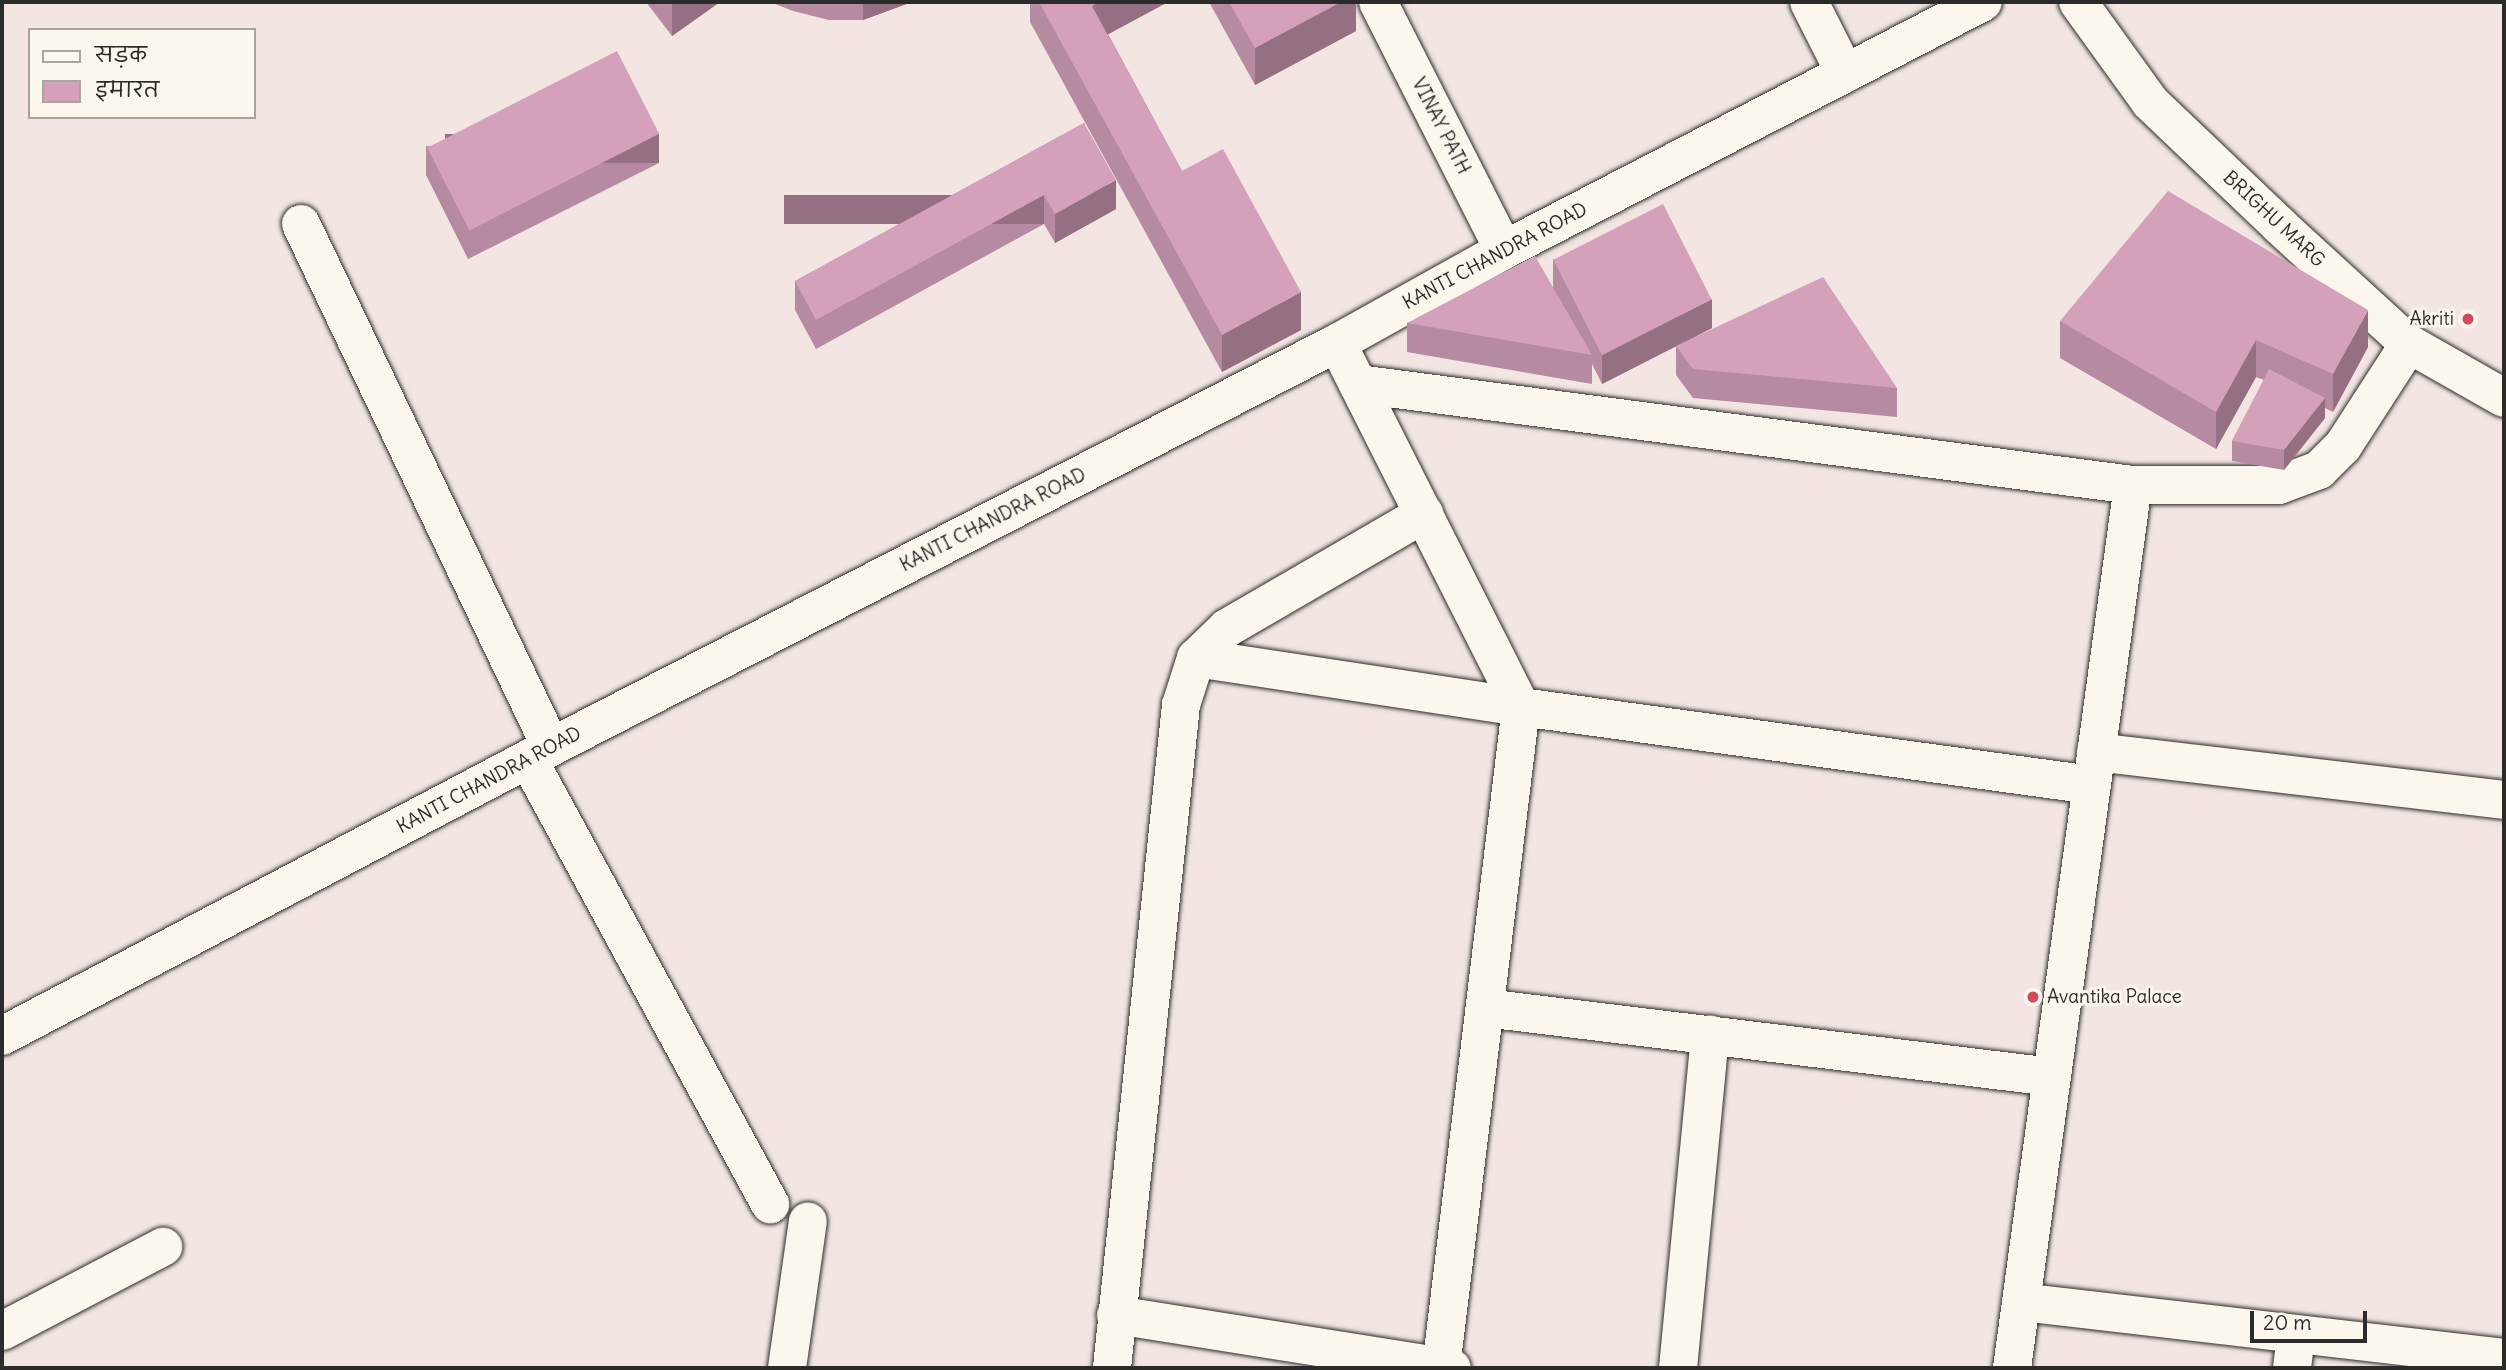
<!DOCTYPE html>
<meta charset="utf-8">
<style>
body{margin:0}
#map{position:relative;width:2506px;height:1370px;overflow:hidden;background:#f3e6e2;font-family:Delius,"Playpen Sans Deva",sans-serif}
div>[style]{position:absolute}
.roads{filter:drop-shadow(0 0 2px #2b2b2b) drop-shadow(0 0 2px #2b2b2b)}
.street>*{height:38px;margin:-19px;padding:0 19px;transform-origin:19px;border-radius:19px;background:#fbf7ec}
.secondary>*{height:38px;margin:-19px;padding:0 19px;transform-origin:19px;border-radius:19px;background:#fbf7ec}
.wall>*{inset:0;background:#b68aa0}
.shaded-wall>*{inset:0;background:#947082;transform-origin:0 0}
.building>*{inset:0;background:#d4a0ba;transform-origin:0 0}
.dots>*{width:19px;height:19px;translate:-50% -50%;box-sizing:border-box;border:4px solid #fbf7ec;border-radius:50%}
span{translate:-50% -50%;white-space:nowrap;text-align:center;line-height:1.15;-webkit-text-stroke:6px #fbf7ec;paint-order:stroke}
.street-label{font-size:19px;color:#2b2b2b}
.poi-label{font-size:19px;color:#2b2b2b}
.right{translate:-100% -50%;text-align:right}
.left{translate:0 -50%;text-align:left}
.frame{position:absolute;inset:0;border:4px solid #2b2b2b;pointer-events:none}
.legend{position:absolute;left:28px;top:28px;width:228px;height:91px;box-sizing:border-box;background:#fbf7ec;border:2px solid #a8a59f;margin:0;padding:9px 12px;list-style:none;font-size:21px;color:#2b2b2b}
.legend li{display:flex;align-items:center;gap:14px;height:35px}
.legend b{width:35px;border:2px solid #a8a59f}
.scale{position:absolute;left:2250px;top:1311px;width:117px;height:32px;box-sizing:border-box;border:4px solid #2b2b2b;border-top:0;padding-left:9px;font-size:21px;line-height:24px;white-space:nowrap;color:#2b2b2b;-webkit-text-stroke:5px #fbf7ec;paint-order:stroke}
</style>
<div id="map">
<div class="roads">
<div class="street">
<div style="left:1378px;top:2px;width:278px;rotate:63.1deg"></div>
<div style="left:1809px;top:2px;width:80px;rotate:63.1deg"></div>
<div style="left:2078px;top:2px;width:123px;rotate:54.2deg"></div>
<div style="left:2150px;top:102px;width:180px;rotate:43.6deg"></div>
<div style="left:2280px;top:226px;width:175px;rotate:42.5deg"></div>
<div style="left:2409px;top:344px;width:109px;rotate:29.6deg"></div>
<div style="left:301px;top:224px;width:580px;rotate:64.45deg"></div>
<div style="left:1337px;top:343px;width:408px;rotate:63.2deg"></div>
<div style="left:1521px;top:707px;width:666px;rotate:96.9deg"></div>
<div style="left:1358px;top:384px;width:782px;rotate:7.43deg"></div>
<div style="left:1196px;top:658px;width:329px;rotate:8.6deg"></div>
<div style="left:1521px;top:707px;width:576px;rotate:7.78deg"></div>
<div style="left:2096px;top:752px;width:411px;rotate:6.7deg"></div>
<div style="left:528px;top:759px;width:507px;rotate:61.46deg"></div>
<div style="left:1485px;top:1008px;width:571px;rotate:6.94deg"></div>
<div style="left:2021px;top:1302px;width:486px;rotate:6.6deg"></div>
<div style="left:1116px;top:1315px;width:340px;rotate:9deg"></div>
<div style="left:2px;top:1331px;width:182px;rotate:-27.6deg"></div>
<div style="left:787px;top:1368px;width:148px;rotate:-81.9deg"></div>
<div style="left:1112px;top:1368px;width:667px;rotate:-84.06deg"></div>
<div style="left:1181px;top:705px;width:49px;rotate:-72.3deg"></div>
<div style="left:1196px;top:658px;width:43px;rotate:-44.1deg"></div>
<div style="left:1227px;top:628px;width:228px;rotate:-30.1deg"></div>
<div style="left:1678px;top:1368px;width:335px;rotate:-84.5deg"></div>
<div style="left:2012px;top:1368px;width:891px;rotate:-82.2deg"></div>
<div style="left:2133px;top:485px;width:146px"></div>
<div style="left:2279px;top:485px;width:43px;rotate:-20.6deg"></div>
<div style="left:2319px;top:470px;width:34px;rotate:-45deg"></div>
<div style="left:2343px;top:446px;width:121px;rotate:-57.1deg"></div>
<div style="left:2292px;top:1368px;width:34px;rotate:-83deg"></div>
</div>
<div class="secondary">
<div style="left:2px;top:1036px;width:620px;rotate:-27.76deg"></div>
<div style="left:551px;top:747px;width:884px;rotate:-27.2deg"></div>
<div style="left:1337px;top:343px;width:191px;rotate:-29.1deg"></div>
<div style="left:1504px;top:250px;width:539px;rotate:-27.37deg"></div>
</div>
</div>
<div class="wall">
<div style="clip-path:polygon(646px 2px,720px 2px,672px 36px)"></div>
<div style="clip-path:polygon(770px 2px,912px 2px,863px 20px,829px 20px,793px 11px)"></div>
<div style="clip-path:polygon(1030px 2px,1168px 2px,1108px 34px,1182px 171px,1301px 330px,1222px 372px,1030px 22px)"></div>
<div style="clip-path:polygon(1209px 2px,1356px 2px,1356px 31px,1255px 85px)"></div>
<div style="clip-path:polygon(1084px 123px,1116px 209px,1055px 243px,1044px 224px,816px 349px,795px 310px,795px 281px)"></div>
<div style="clip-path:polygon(426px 146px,659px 163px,468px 259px,426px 175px)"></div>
<div style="clip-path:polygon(1553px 259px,1712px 328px,1693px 338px,1897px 388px,1897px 417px,1693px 398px,1676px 375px,1676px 346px,1602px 384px,1592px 364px,1592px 384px,1407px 352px,1407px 323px,1553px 288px)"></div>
<div style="clip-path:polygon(2060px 321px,2368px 347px,2333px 412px,2325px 408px,2325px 418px,2284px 470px,2232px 461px,2232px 441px,2264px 380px,2256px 377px,2216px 449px,2060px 358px)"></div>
</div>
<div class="shaded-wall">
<div style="clip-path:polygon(672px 2px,720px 2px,672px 36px)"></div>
<div style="clip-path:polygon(863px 2px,912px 2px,863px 20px)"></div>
<div style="clip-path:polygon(1099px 2px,1168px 2px,1092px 43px,1092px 6px)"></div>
<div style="clip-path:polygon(1341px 2px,1356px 2px,1356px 31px,1255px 85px,1255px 48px)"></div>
<div style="left:659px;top:134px;width:29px;height:214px;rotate:90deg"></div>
<div style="clip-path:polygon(1116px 180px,1116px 209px,1055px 243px,1055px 214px)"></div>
<div style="left:1044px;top:195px;width:29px;height:260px;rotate:90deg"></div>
<div style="clip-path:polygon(1301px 292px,1301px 330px,1222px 372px,1222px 335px)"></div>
<div style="clip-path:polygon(1712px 299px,1712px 328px,1602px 384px,1602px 355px)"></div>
<div style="clip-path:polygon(2368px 310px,2368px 347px,2333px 412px,2333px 374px)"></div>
<div style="clip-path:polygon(2256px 340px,2256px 377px,2216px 449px,2216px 412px)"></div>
<div style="clip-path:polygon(2325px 398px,2325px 418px,2284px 470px,2284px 450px)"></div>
</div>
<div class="building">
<div style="clip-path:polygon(1039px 2px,1099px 2px,1092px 6px,1182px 171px,1223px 149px,1301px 292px,1222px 335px)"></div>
<div style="clip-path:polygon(1229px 2px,1341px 2px,1255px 48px)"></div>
<div style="left:617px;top:51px;width:93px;height:213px;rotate:63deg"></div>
<div style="clip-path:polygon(1084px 123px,1116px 180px,1055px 214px,1044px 195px,816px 320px,795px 281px)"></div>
<div style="clip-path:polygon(2168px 191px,2368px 310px,2333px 374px,2256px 340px,2216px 412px,2060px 321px)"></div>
<div style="left:1663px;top:204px;width:107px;height:123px;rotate:63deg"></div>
<div style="clip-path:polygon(1535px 256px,1592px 355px,1407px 323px)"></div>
<div style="clip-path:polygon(1823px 277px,1897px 388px,1693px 369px,1676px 346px)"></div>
<div style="clip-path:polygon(2269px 369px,2325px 398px,2284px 450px,2232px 441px)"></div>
</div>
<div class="dots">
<div style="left:2468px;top:319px;background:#d1495b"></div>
<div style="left:2033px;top:997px;background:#d1495b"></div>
</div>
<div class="street-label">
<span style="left:1441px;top:126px;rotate:63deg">VINAY PATH</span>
<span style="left:2274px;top:219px;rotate:43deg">BRIGHU MARG</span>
<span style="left:1495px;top:256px;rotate:-28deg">KANTI CHANDRA ROAD</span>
<span style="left:993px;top:520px;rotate:-27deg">KANTI CHANDRA ROAD</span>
<span style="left:489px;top:780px;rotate:-28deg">KANTI CHANDRA ROAD</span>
</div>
<div class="poi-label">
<span class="right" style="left:2454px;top:319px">Akriti</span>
<span class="left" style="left:2047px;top:997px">Avantika Palace</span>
</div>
<div class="frame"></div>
<ul class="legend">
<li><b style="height:9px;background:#fbf7ec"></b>सड़क</li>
<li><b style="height:19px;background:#d4a0ba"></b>इमारत</li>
</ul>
<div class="scale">20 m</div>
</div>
